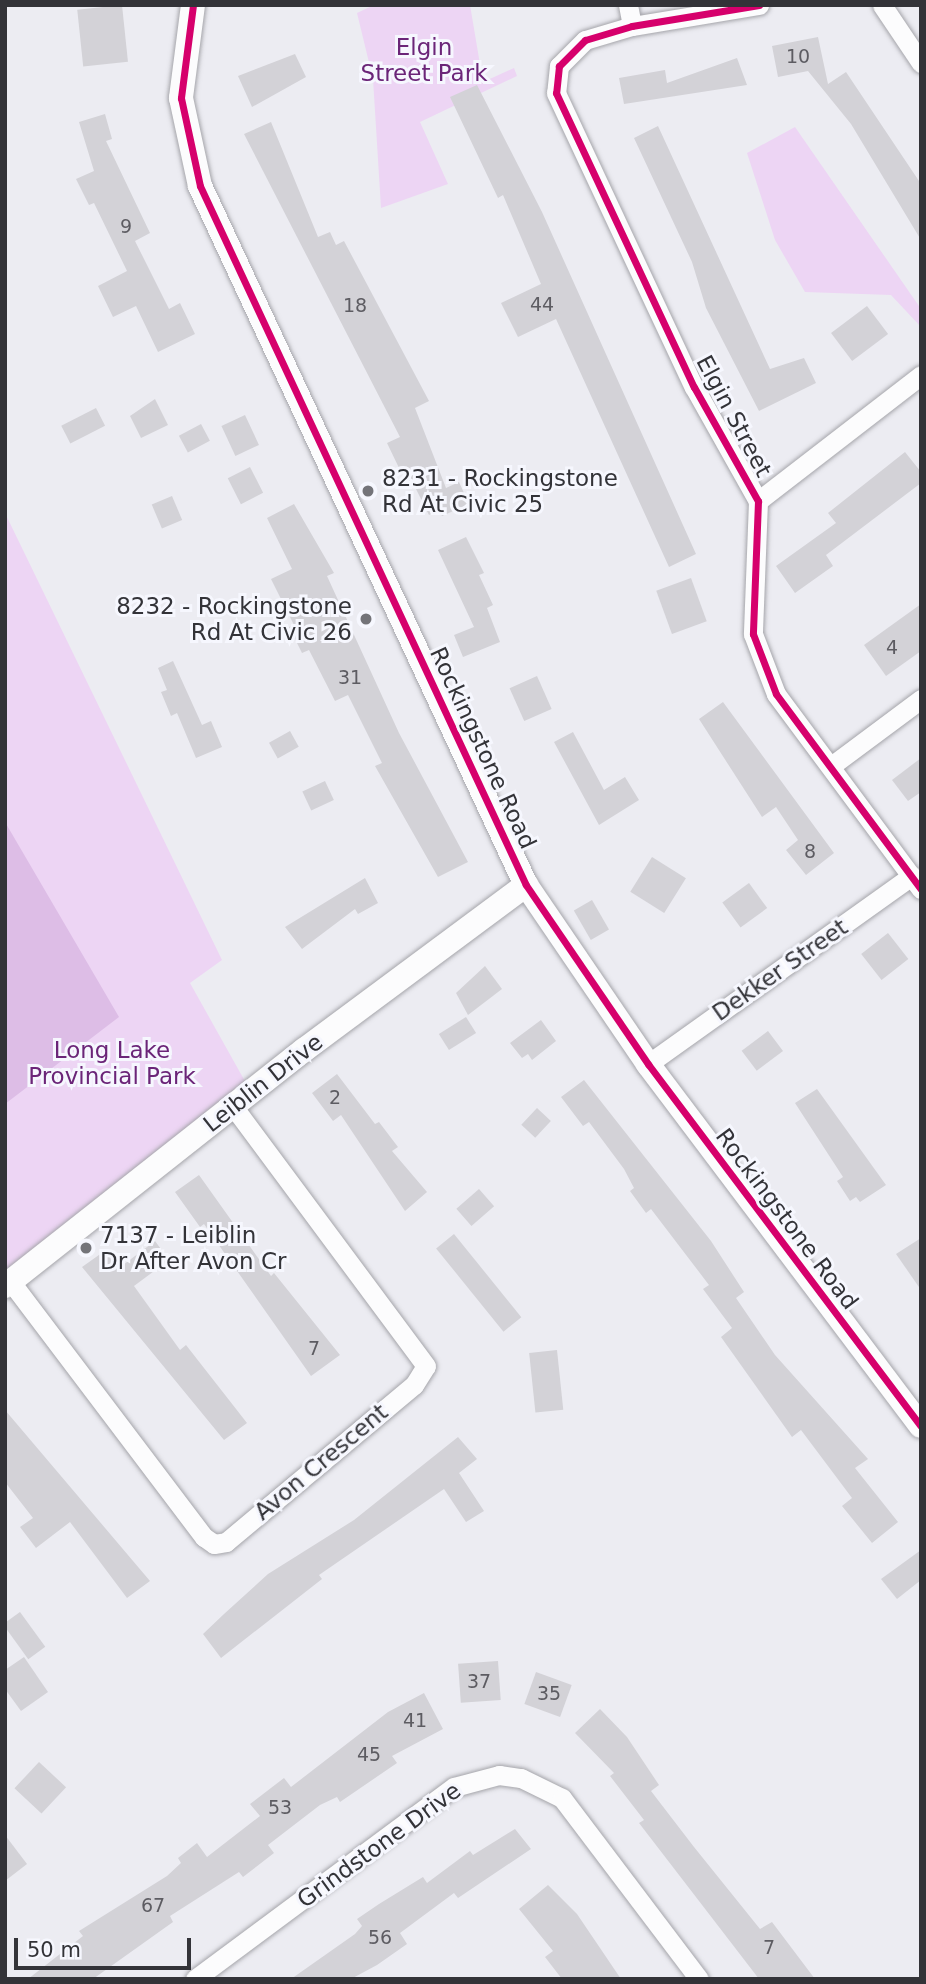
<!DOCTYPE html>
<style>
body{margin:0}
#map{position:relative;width:926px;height:1984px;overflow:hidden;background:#ececf2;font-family:"DejaVu Sans",sans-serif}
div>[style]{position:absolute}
.green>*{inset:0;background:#edd5f4}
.forest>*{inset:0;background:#ddbde6}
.building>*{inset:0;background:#d3d2d7;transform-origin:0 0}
.roads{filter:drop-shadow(0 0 2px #a5a5aa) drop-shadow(0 0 2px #a5a5aa)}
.minor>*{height:19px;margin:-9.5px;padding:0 9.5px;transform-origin:9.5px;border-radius:9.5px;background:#fcfcfd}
.tertiary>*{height:24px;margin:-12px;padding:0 12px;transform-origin:12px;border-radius:12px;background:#fcfcfd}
.cycleway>*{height:7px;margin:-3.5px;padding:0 3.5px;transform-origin:3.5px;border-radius:3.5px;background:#d6006c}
.dots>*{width:19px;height:19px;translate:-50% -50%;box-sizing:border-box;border:4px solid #f6f7fe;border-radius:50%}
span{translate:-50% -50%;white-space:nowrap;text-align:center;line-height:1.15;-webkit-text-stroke:6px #f6f7fe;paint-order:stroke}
.number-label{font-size:19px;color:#5d5c62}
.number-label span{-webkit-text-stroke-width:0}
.park-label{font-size:23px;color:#6b2578}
.street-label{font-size:23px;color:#333338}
.poi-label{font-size:23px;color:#333338}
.left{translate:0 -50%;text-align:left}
.right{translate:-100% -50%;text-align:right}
.frame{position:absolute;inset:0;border:7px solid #333338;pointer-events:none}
.scale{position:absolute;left:14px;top:1938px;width:177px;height:32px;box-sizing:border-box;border:4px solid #333338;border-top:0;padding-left:9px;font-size:21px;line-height:24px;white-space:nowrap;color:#333338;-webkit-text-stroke:5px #f6f7fe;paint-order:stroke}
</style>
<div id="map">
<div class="green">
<div style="clip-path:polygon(374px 5px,470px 5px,483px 82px,514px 68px,517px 76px,420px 122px,448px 184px,381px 208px,373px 79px,357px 13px)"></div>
<div style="clip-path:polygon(795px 127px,921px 309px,921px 327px,891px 295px,805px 292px,775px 240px,747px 153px)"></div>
<div style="clip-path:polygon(5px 513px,222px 960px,190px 983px,251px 1092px,5px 1286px)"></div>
</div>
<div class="forest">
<div style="clip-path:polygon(5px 822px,119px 1017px,5px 1104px)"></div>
</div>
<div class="building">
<div style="left:122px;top:5px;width:57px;height:45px;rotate:84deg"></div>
<div style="clip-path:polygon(818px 37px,828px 84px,846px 72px,921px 184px,921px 240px,851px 124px,808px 71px,778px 77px,772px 46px)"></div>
<div style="clip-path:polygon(295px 54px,306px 77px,252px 107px,238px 76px)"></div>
<div style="clip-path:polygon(737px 58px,747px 85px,624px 104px,619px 78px,665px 70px,667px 83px)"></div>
<div style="clip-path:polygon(477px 85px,542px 212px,696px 554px,669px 567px,556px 319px,518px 337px,501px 303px,541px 284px,503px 195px,498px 198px,450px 97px)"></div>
<div style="clip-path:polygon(105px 114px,112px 139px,106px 141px,150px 233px,135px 241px,169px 309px,180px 303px,195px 334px,158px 352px,136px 306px,113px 317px,98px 286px,127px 271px,94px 203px,89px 205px,76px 179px,94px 171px,79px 122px)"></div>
<div style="clip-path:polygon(271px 122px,318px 237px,330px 232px,336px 245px,344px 241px,429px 401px,415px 408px,446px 488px,459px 482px,469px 504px,442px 516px,439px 510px,429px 515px,405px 467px,400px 470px,387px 443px,400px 437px,244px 134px)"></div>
<div style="clip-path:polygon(658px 126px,770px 369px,804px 358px,816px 383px,759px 411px,706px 308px,692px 262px,634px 138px)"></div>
<div style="left:867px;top:306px;width:35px;height:45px;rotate:53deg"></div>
<div style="clip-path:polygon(155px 399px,168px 425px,141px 438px,130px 416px)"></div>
<div style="left:96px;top:408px;width:20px;height:39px;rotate:63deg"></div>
<div style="left:245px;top:415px;width:33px;height:26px;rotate:65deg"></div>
<div style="left:201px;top:424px;width:19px;height:25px;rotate:62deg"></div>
<div style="clip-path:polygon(905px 452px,921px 472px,921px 483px,826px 555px,833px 566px,795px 593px,776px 566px,836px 523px,828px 513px)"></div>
<div style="left:250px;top:467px;width:29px;height:25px;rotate:63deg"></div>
<div style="left:172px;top:496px;width:26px;height:22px;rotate:67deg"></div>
<div style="clip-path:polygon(294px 504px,334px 573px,327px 576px,399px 733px,468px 862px,438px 877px,375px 766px,382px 763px,348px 695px,335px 701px,309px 650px,302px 653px,289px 627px,294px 625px,271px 579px,292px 569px,267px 518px)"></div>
<div style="clip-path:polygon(466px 537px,484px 573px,479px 575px,493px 605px,487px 608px,500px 642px,463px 657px,454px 635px,474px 627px,438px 550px)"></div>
<div style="left:691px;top:578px;width:46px;height:37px;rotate:70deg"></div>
<div style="clip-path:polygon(921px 604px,921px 651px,886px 676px,864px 645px)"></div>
<div style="clip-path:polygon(173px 661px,202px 725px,211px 721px,222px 747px,196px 758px,177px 713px,171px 716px,161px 692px,167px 690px,158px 668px)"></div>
<div style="left:537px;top:676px;width:36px;height:30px;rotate:66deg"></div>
<div style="clip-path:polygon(723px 702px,834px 853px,806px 875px,786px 850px,798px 840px,776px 807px,762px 817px,699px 719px)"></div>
<div style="left:290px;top:731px;width:18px;height:24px;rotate:61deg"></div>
<div style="clip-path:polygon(573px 732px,604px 790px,625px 777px,639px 800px,599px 825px,554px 742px)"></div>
<div style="clip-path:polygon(921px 758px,921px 792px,908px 801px,892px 780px)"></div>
<div style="left:325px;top:781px;width:21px;height:25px;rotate:65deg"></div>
<div style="left:652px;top:857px;width:40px;height:41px;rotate:32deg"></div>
<div style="clip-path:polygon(365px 878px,378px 903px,358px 914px,355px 909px,302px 949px,285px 927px)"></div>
<div style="left:749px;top:883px;width:31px;height:33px;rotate:54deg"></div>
<div style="left:592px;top:900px;width:34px;height:21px;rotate:60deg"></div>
<div style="left:888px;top:933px;width:33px;height:34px;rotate:52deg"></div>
<div style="clip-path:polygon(485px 966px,502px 989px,468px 1015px,456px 993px)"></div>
<div style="left:466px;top:1017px;width:19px;height:32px;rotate:58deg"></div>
<div style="clip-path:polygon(541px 1020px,556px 1041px,532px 1060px,528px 1054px,522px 1058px,510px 1043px)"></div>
<div style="left:768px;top:1031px;width:25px;height:33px;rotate:53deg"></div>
<div style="clip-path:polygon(337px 1074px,375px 1124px,379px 1122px,398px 1147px,392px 1151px,427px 1192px,405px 1211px,341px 1115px,333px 1121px,312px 1093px)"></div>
<div style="clip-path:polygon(584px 1080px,711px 1241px,744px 1292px,736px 1298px,775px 1355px,868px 1459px,855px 1468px,898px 1522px,872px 1543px,842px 1506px,852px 1498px,801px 1430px,792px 1437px,721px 1337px,732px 1328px,703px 1289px,709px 1285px,651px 1209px,646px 1213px,630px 1191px,634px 1188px,624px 1169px,589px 1122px,583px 1126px,561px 1097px)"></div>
<div style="clip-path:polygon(817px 1089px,886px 1185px,860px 1202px,856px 1197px,850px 1201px,837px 1181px,843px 1177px,795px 1103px)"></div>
<div style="left:537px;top:1108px;width:19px;height:23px;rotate:43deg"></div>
<div style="clip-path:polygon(199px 1175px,271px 1276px,274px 1273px,340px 1355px,311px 1376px,204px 1224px,200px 1227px,175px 1192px)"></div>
<div style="left:479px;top:1189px;width:23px;height:30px;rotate:49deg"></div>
<div style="left:454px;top:1234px;width:107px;height:23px;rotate:51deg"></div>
<div style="clip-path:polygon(921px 1238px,921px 1290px,896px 1254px)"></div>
<div style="clip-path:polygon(155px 1241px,169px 1260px,134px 1286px,180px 1350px,186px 1345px,247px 1423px,224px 1440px,82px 1267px,106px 1250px,119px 1268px)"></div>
<div style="left:557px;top:1350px;width:60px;height:28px;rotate:84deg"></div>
<div style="clip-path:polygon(5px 1410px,150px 1581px,127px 1598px,70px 1522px,36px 1548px,20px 1527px,33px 1518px,5px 1482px)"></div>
<div style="clip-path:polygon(458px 1437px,477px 1459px,459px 1473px,484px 1511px,466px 1522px,444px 1489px,319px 1575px,322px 1579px,221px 1658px,203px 1634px,224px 1614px,268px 1574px,354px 1520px)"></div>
<div style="clip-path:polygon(921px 1550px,921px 1580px,897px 1599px,881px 1579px)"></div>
<div style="left:20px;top:1612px;width:43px;height:21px;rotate:54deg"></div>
<div style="clip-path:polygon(24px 1657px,48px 1692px,21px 1711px,5px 1689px,5px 1670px)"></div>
<div style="left:498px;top:1661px;width:39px;height:40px;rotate:86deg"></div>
<div style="left:536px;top:1672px;width:38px;height:34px;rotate:20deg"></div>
<div style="clip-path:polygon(424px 1693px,443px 1729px,392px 1756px,397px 1763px,340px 1802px,337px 1797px,320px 1805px,268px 1845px,274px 1853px,243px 1877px,239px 1872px,170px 1916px,173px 1922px,93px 1979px,28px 1979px,83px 1936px,79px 1931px,167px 1876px,181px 1863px,178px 1858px,197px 1843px,207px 1857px,260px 1816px,250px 1804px,284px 1778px,291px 1787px,388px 1712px)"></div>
<div style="clip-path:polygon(600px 1709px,627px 1737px,659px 1785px,651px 1791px,694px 1847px,760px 1929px,772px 1922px,815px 1979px,759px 1979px,639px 1823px,644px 1820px,610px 1776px,614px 1773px,575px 1733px)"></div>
<div style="left:39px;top:1762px;width:37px;height:36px;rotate:43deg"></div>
<div style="clip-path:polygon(515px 1829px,531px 1849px,458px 1898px,454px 1893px,400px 1933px,407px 1944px,377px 1965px,351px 1979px,291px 1979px,355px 1934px,362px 1926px,357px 1919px,379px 1904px,423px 1877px,427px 1883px,470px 1851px,473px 1855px)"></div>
<div style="clip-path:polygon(5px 1835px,27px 1864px,5px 1881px)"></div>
<div style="clip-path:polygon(548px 1885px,577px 1914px,621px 1979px,562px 1979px,545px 1957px,553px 1951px,519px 1909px)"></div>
</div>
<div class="roads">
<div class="minor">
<div style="left:628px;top:5px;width:21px;rotate:79deg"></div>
<div style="left:759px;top:5px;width:129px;rotate:170.6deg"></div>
<div style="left:632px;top:26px;width:49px;rotate:163.4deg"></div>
<div style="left:585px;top:40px;width:37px;rotate:135deg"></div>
<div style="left:559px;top:66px;width:27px;rotate:96deg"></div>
<div style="left:556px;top:93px;width:325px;rotate:64.9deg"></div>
<div style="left:694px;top:387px;width:131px;rotate:60.7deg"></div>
<div style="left:758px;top:501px;width:133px;rotate:92.2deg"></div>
<div style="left:753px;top:634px;width:64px;rotate:69deg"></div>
<div style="left:776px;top:694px;width:243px;rotate:53.4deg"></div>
<div style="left:882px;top:5px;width:70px;rotate:56.1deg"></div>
<div style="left:758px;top:501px;width:206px;rotate:-37.7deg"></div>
<div style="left:831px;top:766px;width:112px;rotate:-36.7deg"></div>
<div style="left:648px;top:1064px;width:324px;rotate:-35.5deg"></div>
<div style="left:11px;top:1282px;width:320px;rotate:52.9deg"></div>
<div style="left:204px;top:1537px;width:12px;rotate:35deg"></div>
<div style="left:214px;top:1544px;width:12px;rotate:-9deg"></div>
<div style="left:226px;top:1542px;width:245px;rotate:-39.9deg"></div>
<div style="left:414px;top:1385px;width:22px;rotate:-58deg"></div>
<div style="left:426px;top:1366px;width:325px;rotate:-126.6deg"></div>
<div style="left:195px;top:1979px;width:322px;rotate:-36.6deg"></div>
<div style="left:454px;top:1787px;width:47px;rotate:-14.9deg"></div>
<div style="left:499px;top:1775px;width:22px;rotate:8deg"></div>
<div style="left:521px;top:1778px;width:46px;rotate:26deg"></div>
<div style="left:562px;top:1798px;width:227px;rotate:52.9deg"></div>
</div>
<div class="tertiary">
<div style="left:193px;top:5px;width:94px;rotate:97.4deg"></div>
<div style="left:181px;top:98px;width:90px;rotate:77.8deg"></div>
<div style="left:200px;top:186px;width:771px;rotate:65deg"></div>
<div style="left:526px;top:885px;width:217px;rotate:55.7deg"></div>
<div style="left:648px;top:1064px;width:453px;rotate:53deg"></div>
<div style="left:5px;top:1286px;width:381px;rotate:-38.3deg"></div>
<div style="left:304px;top:1050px;width:277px;rotate:-36.6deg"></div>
</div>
</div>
<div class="cycleway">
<div style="left:193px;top:5px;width:94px;rotate:97.4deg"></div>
<div style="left:181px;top:98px;width:90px;rotate:77.8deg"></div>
<div style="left:200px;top:186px;width:771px;rotate:65deg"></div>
<div style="left:526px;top:885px;width:217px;rotate:55.7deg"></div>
<div style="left:648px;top:1064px;width:453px;rotate:53deg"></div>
<div style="left:759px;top:5px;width:129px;rotate:170.6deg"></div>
<div style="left:632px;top:26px;width:49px;rotate:163.4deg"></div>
<div style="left:585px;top:40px;width:37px;rotate:135deg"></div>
<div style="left:559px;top:66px;width:27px;rotate:96deg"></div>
<div style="left:556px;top:93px;width:325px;rotate:64.9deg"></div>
<div style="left:694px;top:387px;width:131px;rotate:60.7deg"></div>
<div style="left:758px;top:501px;width:133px;rotate:92.2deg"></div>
<div style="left:753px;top:634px;width:64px;rotate:69deg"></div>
<div style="left:776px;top:694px;width:243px;rotate:53.4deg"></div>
</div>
<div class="dots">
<div style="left:368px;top:491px;background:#747479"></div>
<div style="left:366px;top:619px;background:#747479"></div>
<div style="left:86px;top:1248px;background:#747479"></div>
</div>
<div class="number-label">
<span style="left:798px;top:57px">10</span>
<span style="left:126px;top:227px">9</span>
<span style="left:542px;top:305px">44</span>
<span style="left:355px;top:306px">18</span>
<span style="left:892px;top:648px">4</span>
<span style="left:350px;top:678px">31</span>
<span style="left:810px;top:852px">8</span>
<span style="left:335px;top:1098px">2</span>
<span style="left:314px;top:1349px">7</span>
<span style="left:479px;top:1682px">37</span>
<span style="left:549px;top:1694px">35</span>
<span style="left:415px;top:1721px">41</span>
<span style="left:369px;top:1755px">45</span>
<span style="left:280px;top:1808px">53</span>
<span style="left:153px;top:1906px">67</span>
<span style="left:380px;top:1938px">56</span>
<span style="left:769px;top:1948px">7</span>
</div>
<div class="park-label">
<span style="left:424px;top:60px">Elgin<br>Street Park</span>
<span style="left:112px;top:1063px">Long Lake<br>Provincial Park</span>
</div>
<div class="street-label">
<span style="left:734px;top:416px;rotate:62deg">Elgin Street</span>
<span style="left:483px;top:748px;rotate:65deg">Rockingstone Road</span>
<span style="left:780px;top:970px;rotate:-35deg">Dekker Street</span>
<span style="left:263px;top:1083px;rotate:-38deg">Leiblin Drive</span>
<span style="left:787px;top:1219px;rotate:53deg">Rockingstone Road</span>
<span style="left:321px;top:1462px;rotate:-40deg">Avon Crescent</span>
<span style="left:379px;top:1845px;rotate:-36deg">Grindstone Drive</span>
</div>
<div class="poi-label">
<span class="left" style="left:382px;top:491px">8231 - Rockingstone<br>Rd At Civic 25</span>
<span class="right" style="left:352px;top:619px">8232 - Rockingstone<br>Rd At Civic 26</span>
<span class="left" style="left:100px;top:1248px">7137 - Leiblin<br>Dr After Avon Cr</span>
</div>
<div class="frame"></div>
<div class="scale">50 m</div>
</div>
